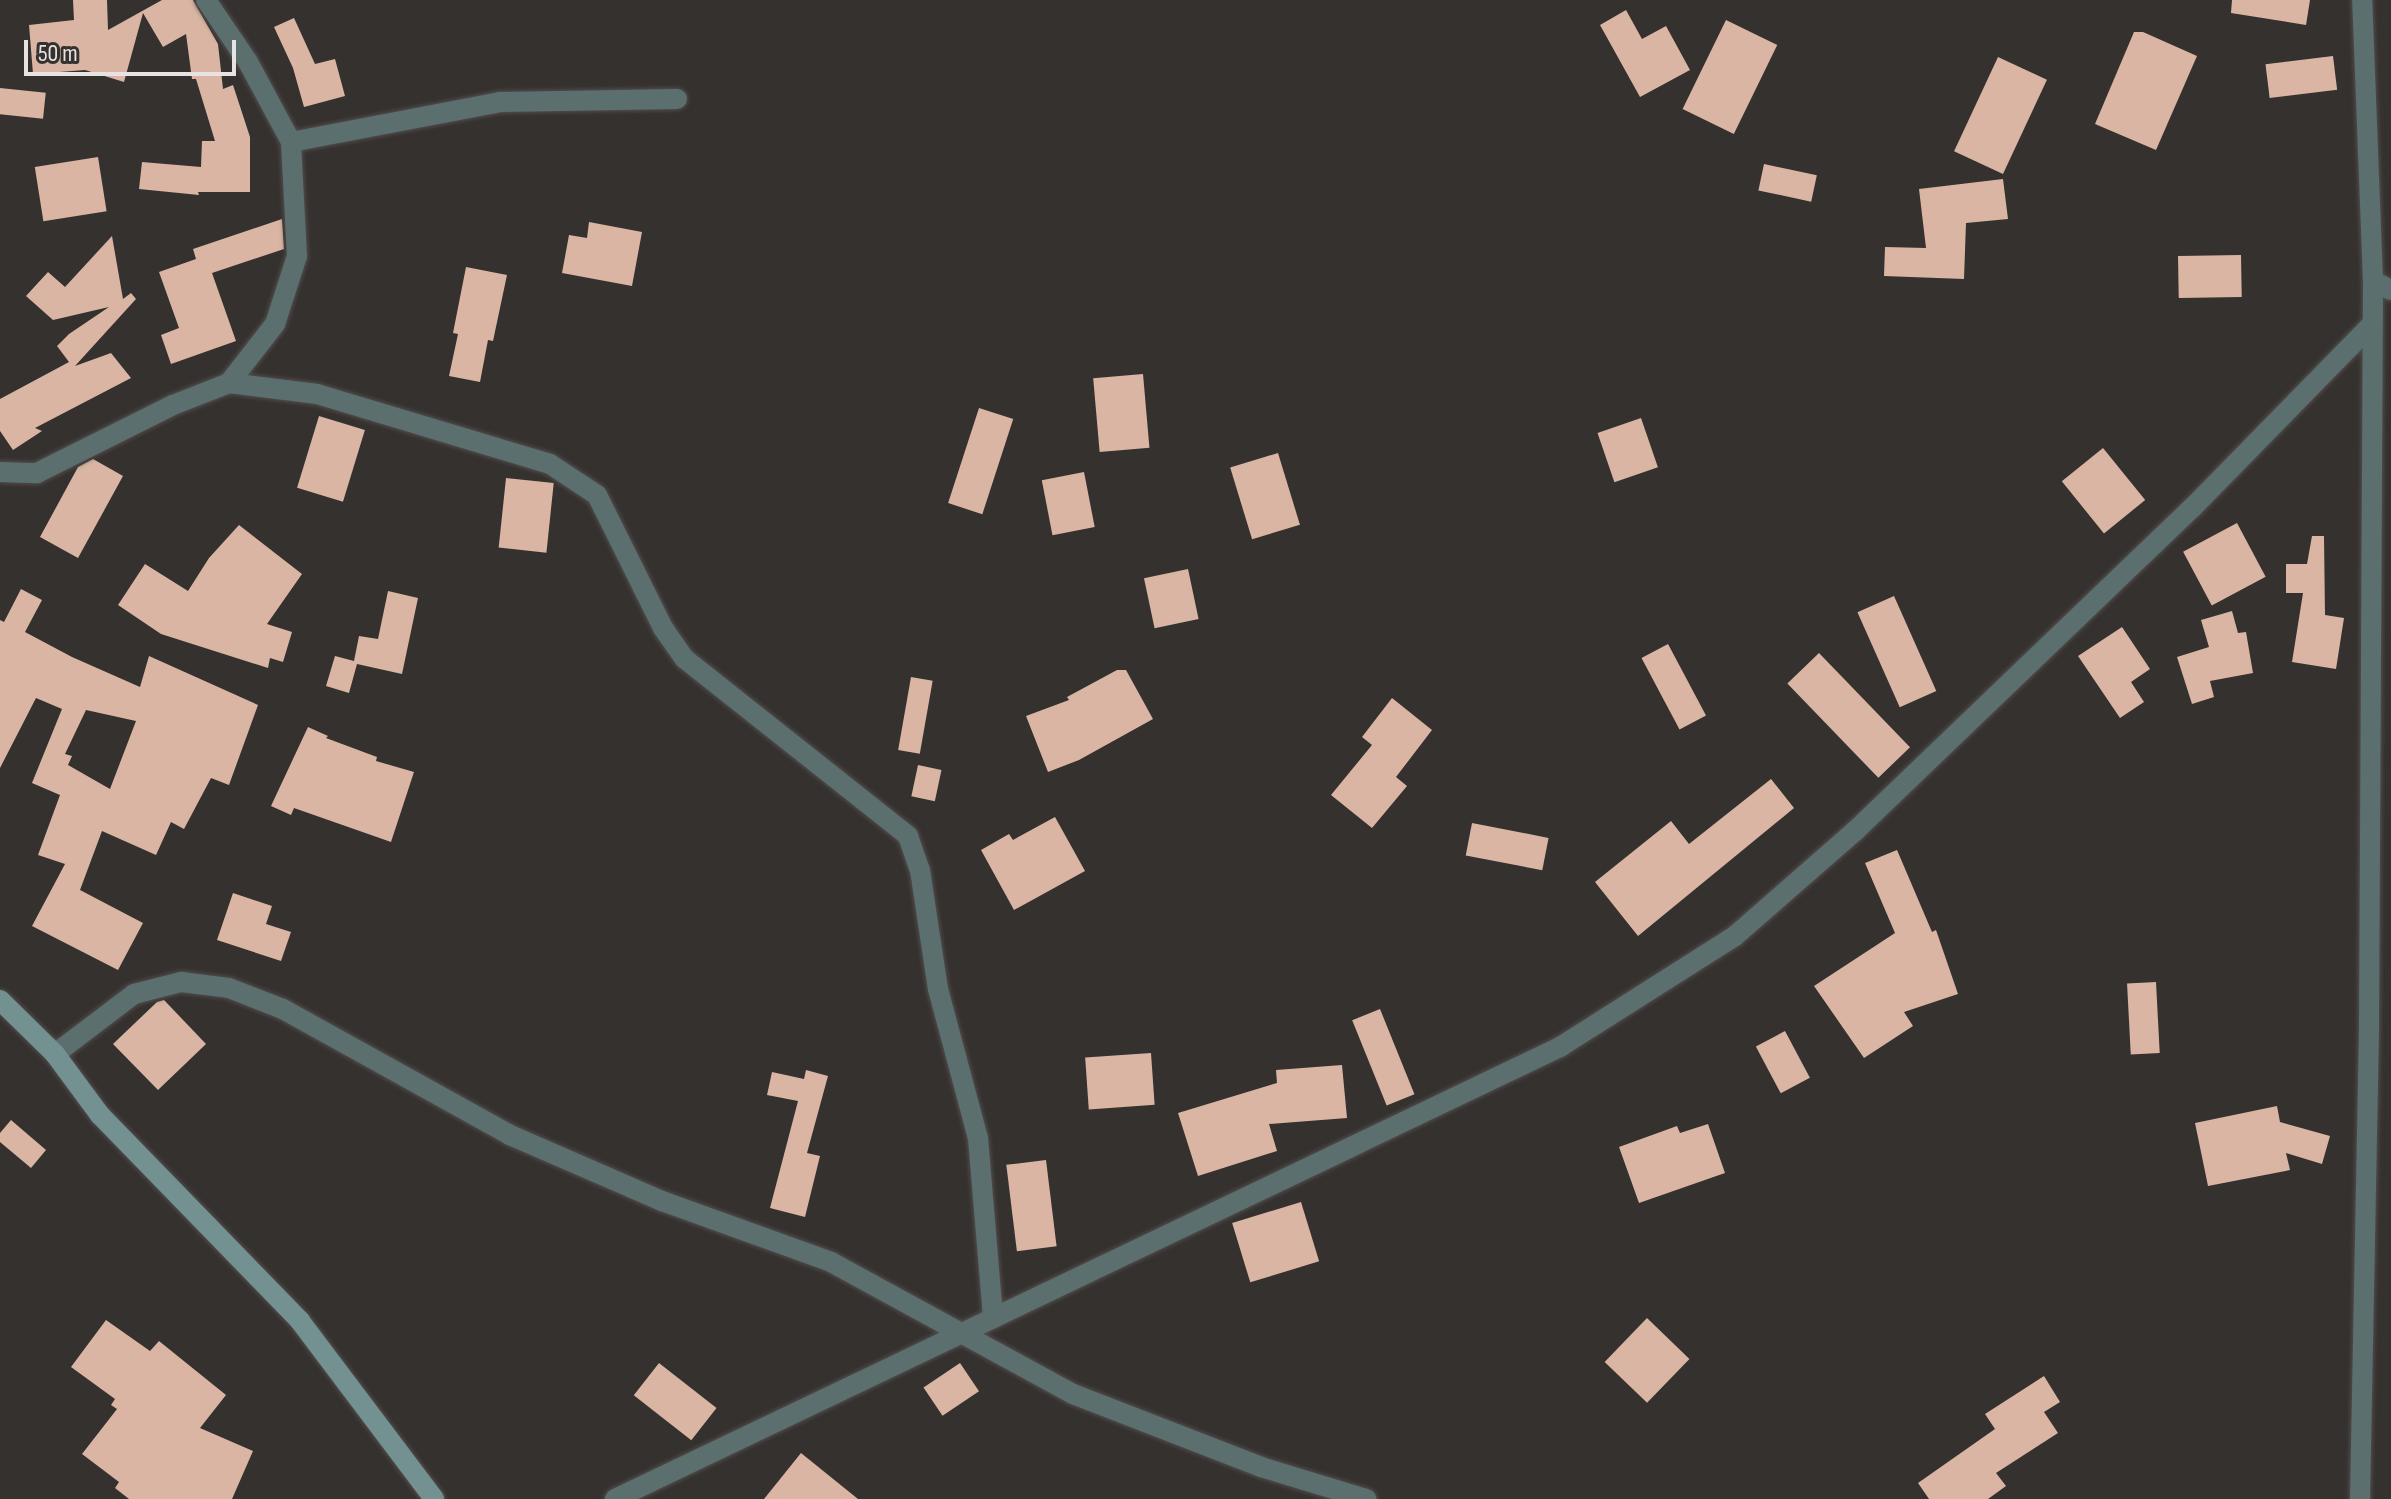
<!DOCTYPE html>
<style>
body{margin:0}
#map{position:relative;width:2391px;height:1499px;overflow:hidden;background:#35312f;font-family:"Sofia Sans Condensed",sans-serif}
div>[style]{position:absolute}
.building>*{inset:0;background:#dab5a3;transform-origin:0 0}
.roads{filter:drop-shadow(0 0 2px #514d4c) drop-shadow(0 0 2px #514d4c)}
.minor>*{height:20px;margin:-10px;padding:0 10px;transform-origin:10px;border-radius:10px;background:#5c6f6f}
.tertiary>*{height:20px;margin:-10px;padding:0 10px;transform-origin:10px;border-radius:10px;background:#5c6f6f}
.secondary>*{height:20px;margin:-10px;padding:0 10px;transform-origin:10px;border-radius:10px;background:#739191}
span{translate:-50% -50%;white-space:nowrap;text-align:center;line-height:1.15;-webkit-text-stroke:8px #35312f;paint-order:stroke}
.scale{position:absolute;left:24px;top:40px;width:212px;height:36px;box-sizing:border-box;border:4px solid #e6e3e2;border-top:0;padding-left:10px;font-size:24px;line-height:28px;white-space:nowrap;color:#e6e3e2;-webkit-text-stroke:6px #35312f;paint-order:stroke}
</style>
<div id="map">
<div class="building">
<div style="clip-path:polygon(73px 0,107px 0,108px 30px,162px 0,193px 0,218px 44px,223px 89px,233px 85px,250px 137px,250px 192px,198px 192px,199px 195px,139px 189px,142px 162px,201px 167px,202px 141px,215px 141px,196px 79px,192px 79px,186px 34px,163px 47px,143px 13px,124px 82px,85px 70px,33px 74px,29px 25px,74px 20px)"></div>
<div style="clip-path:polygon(2232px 0,2310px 0,2306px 25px,2231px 13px)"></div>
<div style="clip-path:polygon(1626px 10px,1642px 39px,1666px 26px,1690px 70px,1640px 97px,1600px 25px)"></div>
<div style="clip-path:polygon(294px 18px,315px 64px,335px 59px,345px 96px,304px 107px,293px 68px,274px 27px)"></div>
<div style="left:1726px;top:20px;width:57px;height:99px;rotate:26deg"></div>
<div style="clip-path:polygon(2134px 32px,2143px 32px,2197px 56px,2156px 150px,2095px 124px)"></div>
<div style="left:2333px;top:56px;width:34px;height:68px;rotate:83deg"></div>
<div style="left:1998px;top:57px;width:54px;height:104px;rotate:25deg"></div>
<div style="left:0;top:88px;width:46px;height:26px;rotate:6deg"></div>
<div style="left:98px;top:157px;width:55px;height:64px;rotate:81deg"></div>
<div style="left:1764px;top:164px;width:54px;height:27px;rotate:12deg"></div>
<div style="clip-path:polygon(2003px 179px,2008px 219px,1966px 223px,1964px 279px,1884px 276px,1885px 247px,1926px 248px,1919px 189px)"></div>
<div style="clip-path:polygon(282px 219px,284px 249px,212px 273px,236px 341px,171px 364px,161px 335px,179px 328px,159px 272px,196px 259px,193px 249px)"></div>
<div style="clip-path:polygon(589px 222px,642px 232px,632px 286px,562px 273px,569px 235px,587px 238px)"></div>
<div style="clip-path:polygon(112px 236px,123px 299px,131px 293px,136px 299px,75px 366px,111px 353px,131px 378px,35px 428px,42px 431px,13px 450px,0 431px,0 399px,69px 362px,57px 346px,69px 334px,109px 307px,53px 320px,26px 296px,48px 272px,65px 287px)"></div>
<div style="left:2241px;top:255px;width:42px;height:63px;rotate:89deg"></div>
<div style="clip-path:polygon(466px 267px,507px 275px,493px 341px,488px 340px,480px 382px,449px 376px,458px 334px,453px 333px)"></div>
<div style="left:1143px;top:374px;width:74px;height:50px;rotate:85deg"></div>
<div style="left:979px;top:408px;width:36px;height:100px;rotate:18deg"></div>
<div style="left:319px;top:416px;width:48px;height:75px;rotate:17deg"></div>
<div style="left:1641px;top:418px;width:52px;height:46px;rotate:71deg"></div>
<div style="left:2103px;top:448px;width:67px;height:53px;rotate:51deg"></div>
<div style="left:1278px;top:453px;width:75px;height:50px;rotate:73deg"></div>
<div style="clip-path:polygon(93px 459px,123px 476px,78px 558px,40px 537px,78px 467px)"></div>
<div style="left:1084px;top:472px;width:56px;height:43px;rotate:79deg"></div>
<div style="left:506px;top:478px;width:48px;height:70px;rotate:6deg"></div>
<div style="left:2237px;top:523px;width:61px;height:61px;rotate:62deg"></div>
<div style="clip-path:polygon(239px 525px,302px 574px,267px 624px,292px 632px,283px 662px,270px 658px,268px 668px,161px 634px,118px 605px,145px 564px,188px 591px,209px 558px)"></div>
<div style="clip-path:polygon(2312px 536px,2324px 536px,2325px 615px,2344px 618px,2336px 669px,2292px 662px,2303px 593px,2286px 593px,2286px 564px,2307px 564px)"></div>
<div style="left:1188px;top:569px;width:51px;height:45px;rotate:78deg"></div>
<div style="clip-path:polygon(evenodd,21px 589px,42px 600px,25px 632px,72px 657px,140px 687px,149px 656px,258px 705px,229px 785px,211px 778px,184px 829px,171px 822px,156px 855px,102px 831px,80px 890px,143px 923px,118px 970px,32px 926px,65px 864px,38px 855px,60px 795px,32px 783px,62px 709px,36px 698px,0 768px,0 620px,4px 622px,21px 589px,86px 710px,136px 721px,110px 789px,68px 765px,72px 756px,65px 754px,86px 710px)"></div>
<div style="clip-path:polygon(388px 591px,418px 598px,402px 674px,357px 664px,349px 693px,326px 686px,335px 656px,354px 661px,359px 636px,378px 639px)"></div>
<div style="left:1894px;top:596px;width:104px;height:40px;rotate:66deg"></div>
<div style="clip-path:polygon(2232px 611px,2238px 633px,2246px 632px,2253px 673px,2210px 681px,2214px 697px,2192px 704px,2177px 657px,2209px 647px,2201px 620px)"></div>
<div style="clip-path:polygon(2122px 627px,2150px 669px,2131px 682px,2144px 702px,2120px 718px,2078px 656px)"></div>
<div style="left:1668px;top:644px;width:81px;height:30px;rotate:62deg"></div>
<div style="left:1819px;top:653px;width:131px;height:44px;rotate:46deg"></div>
<div style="clip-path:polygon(1117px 670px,1126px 670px,1153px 719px,1079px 760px,1048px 772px,1026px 716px,1069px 700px,1067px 697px)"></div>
<div style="left:911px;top:677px;width:22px;height:74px;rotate:10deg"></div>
<div style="clip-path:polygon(1392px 698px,1432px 730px,1396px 777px,1407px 786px,1372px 828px,1331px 795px,1372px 745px,1362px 737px)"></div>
<div style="clip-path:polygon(308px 727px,328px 736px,326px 738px,377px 757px,376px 761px,414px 772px,391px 842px,294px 808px,291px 815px,271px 806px)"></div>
<div style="left:918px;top:765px;width:24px;height:32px;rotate:12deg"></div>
<div style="clip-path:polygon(1771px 779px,1794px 808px,1638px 936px,1595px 882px,1671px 821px,1689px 844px)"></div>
<div style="clip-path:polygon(1055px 817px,1085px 871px,1014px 910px,981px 850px,1009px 834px,1013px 840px)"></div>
<div style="left:1472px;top:823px;width:78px;height:33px;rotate:11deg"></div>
<div style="clip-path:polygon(1897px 850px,1932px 932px,1936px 930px,1958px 994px,1904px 1012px,1913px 1026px,1864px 1058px,1814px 986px,1895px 933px,1865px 863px)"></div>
<div style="clip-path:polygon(233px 893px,272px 906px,266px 924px,291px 932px,281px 961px,217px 940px)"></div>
<div style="left:2156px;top:982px;width:71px;height:29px;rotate:87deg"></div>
<div style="clip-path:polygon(164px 1000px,206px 1044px,158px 1090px,113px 1044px,157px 1002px)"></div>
<div style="left:1380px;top:1009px;width:92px;height:30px;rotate:68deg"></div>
<div style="left:1785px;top:1031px;width:53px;height:33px;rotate:62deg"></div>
<div style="left:1151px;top:1053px;width:52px;height:66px;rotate:86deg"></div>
<div style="clip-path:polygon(1342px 1065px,1347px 1118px,1269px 1124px,1277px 1151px,1198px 1176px,1178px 1113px,1277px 1083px,1276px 1070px)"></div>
<div style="clip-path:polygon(806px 1070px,828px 1076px,807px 1153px,820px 1156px,805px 1217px,770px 1208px,798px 1101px,767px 1095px,772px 1072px,804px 1079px)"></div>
<div style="clip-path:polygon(2277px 1106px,2280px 1122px,2330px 1136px,2322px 1164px,2286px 1153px,2290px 1170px,2208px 1186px,2195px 1123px)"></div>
<div style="clip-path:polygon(11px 1120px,46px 1150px,31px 1168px,0 1142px,0 1133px)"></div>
<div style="clip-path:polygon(1708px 1124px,1725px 1173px,1639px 1203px,1619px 1147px,1677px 1126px,1680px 1133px)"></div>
<div style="left:1046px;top:1160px;width:87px;height:40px;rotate:83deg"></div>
<div style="left:1301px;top:1202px;width:62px;height:72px;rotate:73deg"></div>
<div style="left:1647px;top:1318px;width:59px;height:61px;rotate:44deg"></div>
<div style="clip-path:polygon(106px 1320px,150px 1351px,159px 1341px,226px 1395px,200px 1428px,253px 1451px,232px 1499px,129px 1499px,115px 1488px,119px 1482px,82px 1454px,117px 1409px,111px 1405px,115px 1399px,71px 1367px)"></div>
<div style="left:659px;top:1363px;width:73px;height:41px;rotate:38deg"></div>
<div style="left:960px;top:1363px;width:34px;height:44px;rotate:56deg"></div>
<div style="clip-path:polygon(2044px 1376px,2060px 1402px,2044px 1412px,2058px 1433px,1996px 1473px,2006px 1486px,1988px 1499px,1929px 1499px,1918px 1483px,1995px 1429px,1985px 1414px)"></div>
<div style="clip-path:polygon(801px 1453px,858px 1499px,764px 1499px)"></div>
</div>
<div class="roads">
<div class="minor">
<div style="left:206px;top:0;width:75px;rotate:55.9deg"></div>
<div style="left:248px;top:62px;width:91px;rotate:61.7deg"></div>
<div style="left:291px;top:142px;width:114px;rotate:87deg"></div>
<div style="left:297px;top:256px;width:71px;rotate:107.9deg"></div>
<div style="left:275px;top:324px;width:75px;rotate:127.9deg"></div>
<div style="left:291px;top:142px;width:214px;rotate:-10.8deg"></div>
<div style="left:501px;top:102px;width:176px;rotate:-1deg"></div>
<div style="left:2373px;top:281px;width:20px;rotate:27deg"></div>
<div style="left:0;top:472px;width:37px;rotate:2deg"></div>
<div style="left:37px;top:473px;width:152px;rotate:-26.6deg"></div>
<div style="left:173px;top:405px;width:60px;rotate:-21.4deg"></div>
<div style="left:229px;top:383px;width:89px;rotate:7.1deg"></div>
<div style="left:317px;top:394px;width:243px;rotate:16.7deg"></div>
<div style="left:550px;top:464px;width:56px;rotate:33.4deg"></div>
<div style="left:597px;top:495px;width:148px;rotate:63.6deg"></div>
<div style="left:663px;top:628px;width:38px;rotate:55deg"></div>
<div style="left:685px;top:659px;width:285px;rotate:38.4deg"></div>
<div style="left:908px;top:836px;width:36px;rotate:71deg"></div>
<div style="left:920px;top:870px;width:120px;rotate:81.4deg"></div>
<div style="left:938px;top:989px;width:154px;rotate:75deg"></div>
<div style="left:978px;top:1138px;width:181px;rotate:85.2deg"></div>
<div style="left:55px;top:1054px;width:99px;rotate:-37.2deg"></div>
<div style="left:134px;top:994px;width:49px;rotate:-14.3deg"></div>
<div style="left:181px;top:982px;width:48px;rotate:7.1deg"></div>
<div style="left:229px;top:988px;width:58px;rotate:21.3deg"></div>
<div style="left:283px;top:1009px;width:260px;rotate:29deg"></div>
<div style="left:510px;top:1135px;width:166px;rotate:23.5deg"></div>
<div style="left:662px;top:1201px;width:180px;rotate:19.8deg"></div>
<div style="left:831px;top:1262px;width:276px;rotate:28.6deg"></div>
<div style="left:1073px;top:1394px;width:202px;rotate:21.2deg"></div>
<div style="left:1261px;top:1467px;width:110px;rotate:16.9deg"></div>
<div style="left:615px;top:1499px;width:1048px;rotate:-25.56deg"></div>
<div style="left:1560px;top:1047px;width:207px;rotate:-32.4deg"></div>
<div style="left:1735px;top:936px;width:161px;rotate:-41.2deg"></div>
<div style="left:1856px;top:830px;width:465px;rotate:-43.8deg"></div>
<div style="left:2192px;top:508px;width:257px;rotate:-45.6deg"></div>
</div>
<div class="tertiary">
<div style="left:2360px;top:1499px;width:472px;rotate:-88.9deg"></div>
<div style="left:2369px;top:1027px;width:746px;rotate:-89.69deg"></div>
<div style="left:2373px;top:281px;width:281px;rotate:-92.2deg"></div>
</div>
<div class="secondary">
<div style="left:0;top:1000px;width:77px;rotate:44.5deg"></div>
<div style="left:55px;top:1054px;width:76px;rotate:53.6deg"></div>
<div style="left:100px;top:1115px;width:287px;rotate:45.8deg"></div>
<div style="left:300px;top:1321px;width:223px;rotate:53deg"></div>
</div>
</div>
<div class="scale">50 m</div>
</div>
